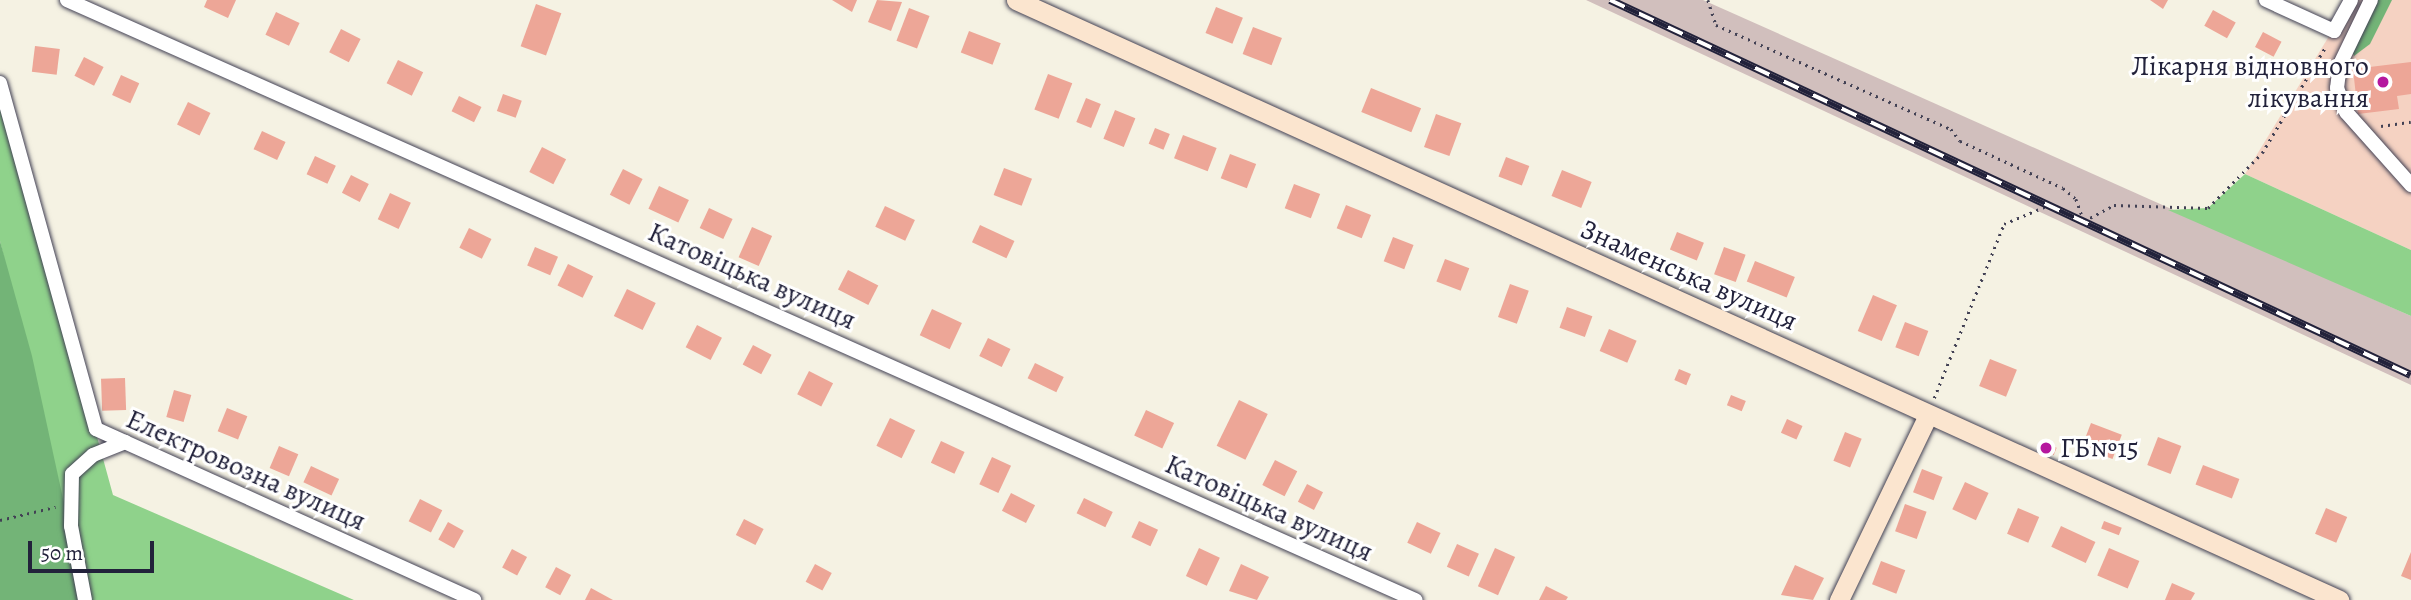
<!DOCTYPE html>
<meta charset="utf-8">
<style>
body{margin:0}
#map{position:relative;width:2411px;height:600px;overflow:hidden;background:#f5f2e3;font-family:Alegreya,serif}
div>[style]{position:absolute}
.built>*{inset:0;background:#f5d2c2}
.industrial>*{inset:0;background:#d1bfbd}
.green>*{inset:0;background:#8fd28b}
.forest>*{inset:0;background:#73b477}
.building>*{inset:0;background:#eda697;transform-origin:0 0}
.path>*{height:2.5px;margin-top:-1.25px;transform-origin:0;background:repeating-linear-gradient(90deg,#424154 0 2px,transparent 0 7px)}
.roads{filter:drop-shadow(0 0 2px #424154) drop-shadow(0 0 2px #424154)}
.street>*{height:14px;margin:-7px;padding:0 7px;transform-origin:7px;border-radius:7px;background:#fff}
.secondary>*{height:19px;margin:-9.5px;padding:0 9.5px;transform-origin:9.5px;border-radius:9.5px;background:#fbe5cf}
.rail>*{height:8px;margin-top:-4px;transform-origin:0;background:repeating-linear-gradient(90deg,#fff 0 16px,#22223b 0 32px);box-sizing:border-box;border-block:2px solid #22223b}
.dots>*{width:19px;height:19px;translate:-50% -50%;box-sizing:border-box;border:4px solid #fff;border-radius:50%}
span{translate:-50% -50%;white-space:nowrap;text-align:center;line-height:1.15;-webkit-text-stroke:6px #fff;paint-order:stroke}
.poi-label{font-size:28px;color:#22223b}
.right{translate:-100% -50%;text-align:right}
.left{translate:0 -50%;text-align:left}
.street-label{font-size:28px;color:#22223b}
.scale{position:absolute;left:28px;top:541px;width:126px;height:32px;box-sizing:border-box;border:4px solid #22223b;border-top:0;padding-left:9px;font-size:21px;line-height:24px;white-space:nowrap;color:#22223b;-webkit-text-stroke:5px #fff;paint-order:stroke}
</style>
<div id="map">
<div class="built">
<div style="clip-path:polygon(2351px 0,2411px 0,2411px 250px,2245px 174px)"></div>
</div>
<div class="industrial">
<div style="clip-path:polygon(1586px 0,1703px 0,2411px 316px,2411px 385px)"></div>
</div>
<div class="green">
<div style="clip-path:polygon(0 83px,113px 495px,354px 600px,85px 600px,0 241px)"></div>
<div style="clip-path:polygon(2245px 174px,2411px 250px,2411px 316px,2168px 210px,2208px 208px)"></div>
</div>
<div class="forest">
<div style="clip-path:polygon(2364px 0,2392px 0,2370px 44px,2354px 56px,2348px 38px)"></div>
<div style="clip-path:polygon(0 241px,32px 356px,85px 600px,0 600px)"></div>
</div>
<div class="building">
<div style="clip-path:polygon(207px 0,236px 0,228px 18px,204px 7px)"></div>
<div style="clip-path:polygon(832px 0,857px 0,852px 12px)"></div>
<div style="clip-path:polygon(877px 0,902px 2px,891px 31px,868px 22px)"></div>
<div style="clip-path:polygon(2150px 0,2168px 0,2163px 9px)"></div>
<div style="left:536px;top:4px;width:27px;height:45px;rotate:20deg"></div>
<div style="left:1216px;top:7px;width:29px;height:28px;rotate:22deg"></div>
<div style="left:909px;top:8px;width:22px;height:35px;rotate:21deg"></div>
<div style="left:2213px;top:10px;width:26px;height:18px;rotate:29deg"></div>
<div style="left:276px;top:12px;width:26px;height:25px;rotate:25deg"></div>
<div style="left:1253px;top:27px;width:31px;height:29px;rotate:21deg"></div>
<div style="left:341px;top:29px;width:22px;height:26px;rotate:27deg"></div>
<div style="left:969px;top:31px;width:34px;height:23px;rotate:21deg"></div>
<div style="left:2263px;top:32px;width:21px;height:17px;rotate:28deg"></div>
<div style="left:35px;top:46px;width:25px;height:26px;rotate:7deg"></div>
<div style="left:84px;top:57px;width:22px;height:21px;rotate:27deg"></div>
<div style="left:398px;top:60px;width:28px;height:26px;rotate:26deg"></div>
<div style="clip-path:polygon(2411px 62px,2411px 94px,2397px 96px,2399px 109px,2358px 114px,2353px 69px)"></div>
<div style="left:1048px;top:74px;width:26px;height:38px;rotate:21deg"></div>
<div style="left:121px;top:75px;width:20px;height:22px;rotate:24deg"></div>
<div style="left:1371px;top:88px;width:54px;height:26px;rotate:22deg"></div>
<div style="left:503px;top:94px;width:20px;height:18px;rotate:20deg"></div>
<div style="left:459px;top:96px;width:25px;height:17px;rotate:26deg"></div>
<div style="left:1086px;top:98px;width:16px;height:26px;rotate:22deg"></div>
<div style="left:188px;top:102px;width:25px;height:25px;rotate:26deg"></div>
<div style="left:1115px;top:110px;width:22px;height:31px;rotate:22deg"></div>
<div style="left:1436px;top:114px;width:27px;height:35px;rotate:20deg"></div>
<div style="left:1155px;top:128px;width:16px;height:17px;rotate:22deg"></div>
<div style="left:262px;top:131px;width:26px;height:20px;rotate:25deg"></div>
<div style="left:1183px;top:135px;width:36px;height:25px;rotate:21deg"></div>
<div style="left:542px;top:147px;width:27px;height:28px;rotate:27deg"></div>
<div style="left:1230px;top:154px;width:28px;height:26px;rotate:21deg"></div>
<div style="left:315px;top:156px;width:23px;height:20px;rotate:25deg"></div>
<div style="left:1506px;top:157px;width:25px;height:21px;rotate:21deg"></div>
<div style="left:1004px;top:168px;width:30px;height:29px;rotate:21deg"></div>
<div style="left:623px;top:169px;width:22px;height:29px;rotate:27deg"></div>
<div style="left:1562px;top:170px;width:32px;height:28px;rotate:22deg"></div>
<div style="left:351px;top:175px;width:20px;height:20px;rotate:27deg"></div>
<div style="left:1294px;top:184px;width:28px;height:26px;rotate:21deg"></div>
<div style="left:659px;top:186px;width:33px;height:25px;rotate:25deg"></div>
<div style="left:390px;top:193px;width:23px;height:29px;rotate:25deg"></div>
<div style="left:1346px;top:205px;width:27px;height:25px;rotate:22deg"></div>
<div style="left:885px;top:206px;width:33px;height:23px;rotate:25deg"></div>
<div style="left:709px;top:208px;width:26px;height:22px;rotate:25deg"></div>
<div style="left:980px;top:225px;width:38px;height:19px;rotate:25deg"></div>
<div style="left:752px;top:227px;width:22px;height:33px;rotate:24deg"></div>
<div style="left:469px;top:228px;width:25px;height:22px;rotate:26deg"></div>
<div style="left:1677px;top:232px;width:29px;height:19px;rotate:22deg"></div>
<div style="left:1393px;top:237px;width:22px;height:26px;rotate:21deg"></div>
<div style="left:535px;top:247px;width:25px;height:20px;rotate:23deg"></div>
<div style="left:1724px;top:247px;width:23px;height:29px;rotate:20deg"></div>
<div style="left:1445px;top:259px;width:26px;height:24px;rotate:21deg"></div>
<div style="left:1755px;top:261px;width:43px;height:22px;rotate:22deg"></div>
<div style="left:568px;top:264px;width:28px;height:24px;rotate:26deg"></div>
<div style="left:848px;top:270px;width:34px;height:22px;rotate:27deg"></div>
<div style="left:1510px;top:284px;width:20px;height:35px;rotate:20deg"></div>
<div style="left:627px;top:289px;width:32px;height:30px;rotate:26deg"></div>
<div style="left:1873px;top:295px;width:26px;height:39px;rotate:23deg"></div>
<div style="left:1567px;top:307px;width:27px;height:22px;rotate:20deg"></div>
<div style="left:932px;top:309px;width:33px;height:29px;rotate:25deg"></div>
<div style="left:1905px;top:322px;width:25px;height:27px;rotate:21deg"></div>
<div style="left:697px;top:325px;width:28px;height:25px;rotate:27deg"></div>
<div style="left:1609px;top:329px;width:30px;height:24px;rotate:23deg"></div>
<div style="left:988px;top:338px;width:25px;height:20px;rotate:26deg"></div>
<div style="left:753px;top:345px;width:21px;height:22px;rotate:28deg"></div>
<div style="left:1990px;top:359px;width:29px;height:29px;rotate:22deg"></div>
<div style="left:1035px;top:363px;width:32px;height:17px;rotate:26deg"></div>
<div style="left:1679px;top:369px;width:13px;height:12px;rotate:23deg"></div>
<div style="left:809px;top:371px;width:27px;height:26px;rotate:27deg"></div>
<div style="left:125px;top:378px;width:32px;height:24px;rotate:88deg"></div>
<div style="left:174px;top:390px;width:18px;height:28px;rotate:16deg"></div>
<div style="left:1731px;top:395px;width:16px;height:11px;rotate:22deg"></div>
<div style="left:1239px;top:400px;width:32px;height:51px;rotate:26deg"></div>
<div style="left:227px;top:408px;width:22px;height:25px;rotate:22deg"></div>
<div style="left:1146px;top:410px;width:31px;height:28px;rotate:25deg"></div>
<div style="left:890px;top:418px;width:28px;height:31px;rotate:26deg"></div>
<div style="left:1787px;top:419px;width:17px;height:15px;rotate:24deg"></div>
<div style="left:2091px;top:423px;width:33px;height:26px;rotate:21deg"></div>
<div style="left:1845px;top:432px;width:18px;height:31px;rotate:22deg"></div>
<div style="left:2158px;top:437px;width:25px;height:30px;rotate:21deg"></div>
<div style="left:941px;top:441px;width:26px;height:24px;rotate:25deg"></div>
<div style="left:2040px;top:441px;width:18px;height:8px;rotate:22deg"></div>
<div style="left:279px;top:446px;width:21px;height:24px;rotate:23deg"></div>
<div style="left:992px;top:457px;width:21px;height:30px;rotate:25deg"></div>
<div style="left:1275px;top:460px;width:25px;height:28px;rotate:27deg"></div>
<div style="left:2203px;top:465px;width:39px;height:21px;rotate:21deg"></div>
<div style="left:311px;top:466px;width:31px;height:18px;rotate:25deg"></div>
<div style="left:1922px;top:469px;width:22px;height:25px;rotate:21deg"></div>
<div style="left:1965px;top:482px;width:26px;height:30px;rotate:25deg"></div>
<div style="left:1307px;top:484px;width:18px;height:20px;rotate:27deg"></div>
<div style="left:1011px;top:493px;width:27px;height:20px;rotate:27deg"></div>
<div style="left:1084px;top:498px;width:32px;height:17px;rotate:26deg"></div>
<div style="left:420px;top:499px;width:25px;height:25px;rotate:27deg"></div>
<div style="left:1905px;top:504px;width:23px;height:29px;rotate:20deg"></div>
<div style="left:2018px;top:508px;width:23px;height:28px;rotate:23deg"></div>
<div style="left:2326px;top:508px;width:23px;height:28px;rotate:23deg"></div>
<div style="left:744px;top:519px;width:22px;height:18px;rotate:27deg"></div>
<div style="left:1139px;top:521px;width:21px;height:18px;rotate:25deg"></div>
<div style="left:2104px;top:521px;width:19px;height:8px;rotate:21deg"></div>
<div style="left:448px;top:522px;width:18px;height:20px;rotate:29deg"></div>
<div style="left:1417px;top:522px;width:26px;height:23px;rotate:25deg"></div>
<div style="left:2061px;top:526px;width:38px;height:23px;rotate:25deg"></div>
<div style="left:1457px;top:544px;width:24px;height:25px;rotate:24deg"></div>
<div style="left:1199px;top:548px;width:23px;height:31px;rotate:25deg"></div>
<div style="left:1495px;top:548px;width:22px;height:42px;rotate:24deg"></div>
<div style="left:2109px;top:548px;width:33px;height:30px;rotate:23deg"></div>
<div style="left:512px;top:549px;width:17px;height:21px;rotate:28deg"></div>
<div style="clip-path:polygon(2411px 552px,2411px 580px,2401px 576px)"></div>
<div style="left:1881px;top:561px;width:26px;height:25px;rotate:21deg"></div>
<div style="left:815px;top:564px;width:19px;height:20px;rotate:28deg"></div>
<div style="clip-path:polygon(1241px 564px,1269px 577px,1257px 600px,1229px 591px)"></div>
<div style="clip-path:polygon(1795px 565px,1824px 578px,1813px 600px,1781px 595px)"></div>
<div style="left:556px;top:567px;width:17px;height:23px;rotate:28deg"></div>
<div style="clip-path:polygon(2172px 583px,2195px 593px,2191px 600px,2165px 600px)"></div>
<div style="clip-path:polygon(1546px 586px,1568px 597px,1566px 600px,1539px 600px)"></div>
<div style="clip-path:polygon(591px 588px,613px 600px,585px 600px)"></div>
</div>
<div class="path">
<div style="left:1708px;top:0;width:26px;rotate:72deg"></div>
<div style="left:1716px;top:25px;width:257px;rotate:23.9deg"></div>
<div style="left:1951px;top:129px;width:15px;rotate:53deg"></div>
<div style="left:1960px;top:141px;width:113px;rotate:24.5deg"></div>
<div style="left:2063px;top:188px;width:17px;rotate:40deg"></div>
<div style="left:2076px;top:199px;width:23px;rotate:70deg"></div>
<div style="left:2381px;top:126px;width:30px;rotate:-8deg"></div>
<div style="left:1934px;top:398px;width:188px;rotate:-68.1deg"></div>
<div style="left:2004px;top:224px;width:49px;rotate:-22.9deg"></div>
<div style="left:2049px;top:205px;width:38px;rotate:25deg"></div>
<div style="left:2084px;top:221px;width:34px;rotate:-28deg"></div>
<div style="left:2114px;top:205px;width:94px;rotate:1.8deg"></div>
<div style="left:2208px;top:208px;width:77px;rotate:-45.5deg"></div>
<div style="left:2262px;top:153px;width:125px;rotate:-59.1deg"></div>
<div style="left:0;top:520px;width:57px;rotate:-13.3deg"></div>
</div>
<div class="roads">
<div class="street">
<div style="left:67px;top:0;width:1476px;rotate:23.99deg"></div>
<div style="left:2266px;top:0;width:75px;rotate:24.5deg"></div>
<div style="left:2334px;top:31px;width:35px;rotate:-61deg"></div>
<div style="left:2371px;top:0;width:71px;rotate:115.8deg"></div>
<div style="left:2340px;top:64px;width:24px;rotate:97deg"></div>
<div style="left:2337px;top:88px;width:26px;rotate:69deg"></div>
<div style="left:2346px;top:112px;width:98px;rotate:48.3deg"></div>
<div style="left:0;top:83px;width:359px;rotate:74.5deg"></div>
<div style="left:96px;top:429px;width:415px;rotate:24.3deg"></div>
<div style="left:85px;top:600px;width:75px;rotate:-100.7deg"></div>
<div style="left:71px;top:526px;width:52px;rotate:-88.9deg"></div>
<div style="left:72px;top:474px;width:28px;rotate:-42deg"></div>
<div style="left:93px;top:455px;width:35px;rotate:-22deg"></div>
</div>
<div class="secondary">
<div style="left:1016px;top:0;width:1453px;rotate:24.39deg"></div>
<div style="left:1839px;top:600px;width:205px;rotate:-64.3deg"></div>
</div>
</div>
<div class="rail">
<div style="left:1610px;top:0;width:884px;rotate:25.09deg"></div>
</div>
<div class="dots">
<div style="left:2383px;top:82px;background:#b5179e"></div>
<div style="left:2046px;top:448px;background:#b5179e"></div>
</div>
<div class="poi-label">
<span class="right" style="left:2369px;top:82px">Лікарня відновного<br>лікування</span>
<span class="left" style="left:2060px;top:448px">ГБ№15</span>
</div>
<div class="street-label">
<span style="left:1689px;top:275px;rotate:24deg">Знаменська вулиця</span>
<span style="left:752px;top:276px;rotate:24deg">Катовіцька вулиця</span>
<span style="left:246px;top:470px;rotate:24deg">Електровозна вулиця</span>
<span style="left:1269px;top:508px;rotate:24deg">Катовіцька вулиця</span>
</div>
<div class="scale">50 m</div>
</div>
